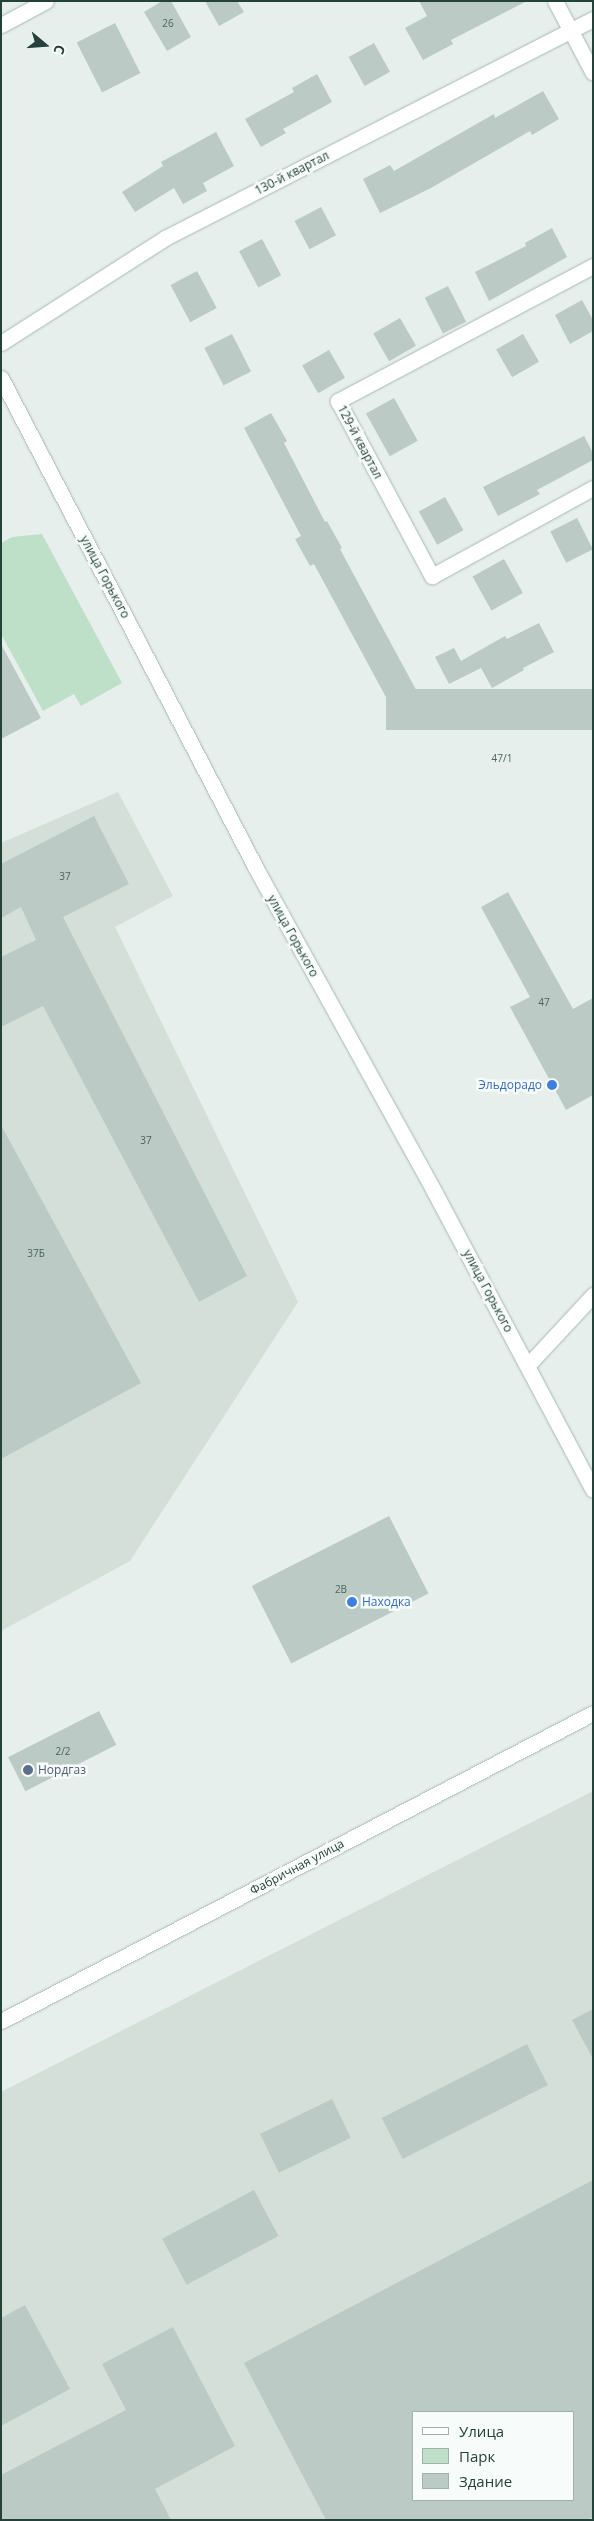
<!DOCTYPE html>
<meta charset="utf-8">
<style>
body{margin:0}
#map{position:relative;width:594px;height:2521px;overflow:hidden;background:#e6efeb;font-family:"Open Sans",sans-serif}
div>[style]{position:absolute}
.built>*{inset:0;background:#d4dfda}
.green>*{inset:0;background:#bfe0c8}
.building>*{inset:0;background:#bbcac4;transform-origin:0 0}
.roads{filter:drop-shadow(0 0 1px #a8b8b2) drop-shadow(0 0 1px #a8b8b2)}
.minor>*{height:15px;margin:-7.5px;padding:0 7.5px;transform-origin:7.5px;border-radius:7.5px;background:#fff}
.tertiary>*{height:15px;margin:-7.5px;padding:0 7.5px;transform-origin:7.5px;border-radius:7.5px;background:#fff}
.secondary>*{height:15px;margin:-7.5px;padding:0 7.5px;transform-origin:7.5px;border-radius:7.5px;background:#fff}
.dots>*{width:14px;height:14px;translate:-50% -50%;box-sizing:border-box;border:2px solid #f7fbf9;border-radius:50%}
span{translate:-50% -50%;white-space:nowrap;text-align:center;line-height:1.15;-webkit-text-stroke:5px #f7fbf9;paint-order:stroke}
.number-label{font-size:10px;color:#4a645c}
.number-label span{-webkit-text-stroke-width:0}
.street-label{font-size:12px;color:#24423a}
.shop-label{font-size:12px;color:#366cbe}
.right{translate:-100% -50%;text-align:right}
.left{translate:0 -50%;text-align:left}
.service-label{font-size:12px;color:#4e5e75}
.frame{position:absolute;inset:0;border:2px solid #24423a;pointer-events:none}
.legend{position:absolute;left:412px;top:2411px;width:162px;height:90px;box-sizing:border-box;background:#f7fbf9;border:1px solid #a3b1ad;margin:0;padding:6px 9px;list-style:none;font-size:15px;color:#24423a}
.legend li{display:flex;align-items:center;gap:10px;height:25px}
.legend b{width:25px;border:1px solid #a3b1ad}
.north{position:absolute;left:20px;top:20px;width:50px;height:50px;-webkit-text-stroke:4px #f7fbf9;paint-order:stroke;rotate:108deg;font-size:14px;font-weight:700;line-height:20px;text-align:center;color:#24423a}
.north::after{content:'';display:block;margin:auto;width:18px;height:22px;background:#24423a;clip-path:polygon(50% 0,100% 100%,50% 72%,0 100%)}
</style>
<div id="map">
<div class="built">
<div style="clip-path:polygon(118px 792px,173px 896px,115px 927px,298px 1302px,130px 1561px,1px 1631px,1px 843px)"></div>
<div style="clip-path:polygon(evenodd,593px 1791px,593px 2520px,1px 2520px,1px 2092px,593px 1791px,413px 2412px,573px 2412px,573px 2500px,413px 2500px,413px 2412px)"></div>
</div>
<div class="green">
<div style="clip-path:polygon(42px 534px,122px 683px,81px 706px,74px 694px,43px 711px,1px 634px,1px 543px,12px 537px)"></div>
</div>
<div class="building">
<div style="clip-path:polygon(162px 1px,171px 1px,191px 37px,167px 51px,144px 12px)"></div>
<div style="clip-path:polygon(205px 1px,237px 1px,244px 12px,219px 26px)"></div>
<div style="clip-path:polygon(419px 1px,527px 1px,451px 40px,453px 44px,423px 60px,405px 28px,427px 16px)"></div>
<div style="left:115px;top:23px;width:56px;height:43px;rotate:63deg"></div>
<div style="left:374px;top:43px;width:33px;height:29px;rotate:61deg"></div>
<div style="clip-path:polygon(317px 74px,332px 102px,283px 129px,286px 133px,261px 147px,245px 119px,294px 92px,292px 88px)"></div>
<div style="clip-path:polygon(543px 91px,559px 119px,532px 135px,530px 131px,431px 188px,380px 213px,363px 179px,390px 165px,394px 171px,494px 114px,495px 118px)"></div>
<div style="clip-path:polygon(216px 132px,234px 166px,203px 183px,207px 191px,183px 204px,174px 188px,135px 212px,122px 192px,163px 166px,161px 162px)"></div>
<div style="left:321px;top:207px;width:32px;height:30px;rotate:62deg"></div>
<div style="clip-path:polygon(552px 228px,567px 257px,489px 301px,475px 272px,526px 246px,525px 243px)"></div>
<div style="left:262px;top:239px;width:41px;height:26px;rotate:62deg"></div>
<div style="left:197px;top:271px;width:42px;height:30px;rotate:62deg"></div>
<div style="left:448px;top:286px;width:40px;height:26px;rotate:63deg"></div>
<div style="clip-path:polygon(582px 300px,593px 320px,593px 331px,570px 344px,555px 315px)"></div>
<div style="left:400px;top:318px;width:32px;height:31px;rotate:60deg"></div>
<div style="left:232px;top:334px;width:42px;height:31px;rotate:63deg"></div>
<div style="left:523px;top:334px;width:32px;height:31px;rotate:60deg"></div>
<div style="left:329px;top:350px;width:32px;height:31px;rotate:60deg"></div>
<div style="left:394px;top:398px;width:49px;height:32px;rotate:61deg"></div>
<div style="clip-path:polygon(271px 413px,287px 441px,284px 443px,325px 522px,327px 521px,342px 548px,340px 549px,362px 590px,420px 697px,394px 712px,314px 564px,310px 566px,295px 539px,301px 536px,244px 428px)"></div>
<div style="clip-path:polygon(584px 436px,593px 453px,593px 460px,537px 490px,540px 494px,498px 516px,483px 487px)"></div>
<div style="left:445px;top:497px;width:38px;height:30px;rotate:61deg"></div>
<div style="left:577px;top:518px;width:35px;height:30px;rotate:63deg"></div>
<div style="left:504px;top:559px;width:39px;height:36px;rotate:61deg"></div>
<div style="clip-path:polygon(539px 623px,554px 652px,523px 668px,524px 670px,492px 688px,481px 668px,449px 684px,435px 657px,454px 648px,461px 661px,505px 636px,507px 639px)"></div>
<div style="clip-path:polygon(1px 644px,41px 718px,1px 739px)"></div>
<div style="left:593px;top:689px;width:41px;height:207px;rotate:90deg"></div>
<div style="clip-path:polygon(94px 816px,129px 884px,63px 917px,247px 1276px,199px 1302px,43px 1006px,1px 1027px,1px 957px,36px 940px,21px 907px,1px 918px,1px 864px)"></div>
<div style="clip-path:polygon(508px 892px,573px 1009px,593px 998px,593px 1095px,566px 1110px,510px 1007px,530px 997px,481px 907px)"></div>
<div style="clip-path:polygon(1px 1125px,141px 1383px,1px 1459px)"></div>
<div style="left:389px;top:1516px;width:87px;height:154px;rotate:63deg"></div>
<div style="left:99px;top:1711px;width:38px;height:102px;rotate:63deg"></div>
<div style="clip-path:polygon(593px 2009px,593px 2059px,572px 2020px)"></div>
<div style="left:527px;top:2044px;width:46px;height:163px;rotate:63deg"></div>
<div style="left:332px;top:2099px;width:43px;height:80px;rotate:64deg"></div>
<div style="clip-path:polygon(evenodd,593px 2180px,593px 2517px,587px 2520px,326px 2520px,244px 2363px,593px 2180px,413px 2412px,573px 2412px,573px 2500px,413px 2500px,413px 2412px)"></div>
<div style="left:254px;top:2190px;width:52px;height:104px;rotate:62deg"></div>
<div style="clip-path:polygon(25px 2305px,70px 2389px,1px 2426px,1px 2318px)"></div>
<div style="clip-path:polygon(173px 2327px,235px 2446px,155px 2489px,171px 2520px,1px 2520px,1px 2475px,126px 2410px,102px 2364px)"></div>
</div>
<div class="roads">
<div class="minor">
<div style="left:555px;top:1px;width:81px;rotate:62.2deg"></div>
<div style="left:1px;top:25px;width:51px;rotate:-28.1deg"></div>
<div style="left:593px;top:266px;width:289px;rotate:152.1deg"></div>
<div style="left:338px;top:401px;width:199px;rotate:61.8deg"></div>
<div style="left:432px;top:576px;width:183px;rotate:-28.7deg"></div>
<div style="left:1px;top:343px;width:195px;rotate:-32.6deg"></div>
<div style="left:165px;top:238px;width:481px;rotate:-27.1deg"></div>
</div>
<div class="tertiary">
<div style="left:528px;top:1365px;width:96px;rotate:-47.1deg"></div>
</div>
<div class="secondary">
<div style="left:1px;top:378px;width:559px;rotate:62.52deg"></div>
<div style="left:259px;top:874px;width:364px;rotate:61.1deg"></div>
<div style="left:435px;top:1193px;width:336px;rotate:62deg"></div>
<div style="left:1px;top:2021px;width:667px;rotate:-27.49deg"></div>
</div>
</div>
<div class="dots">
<div style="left:552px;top:1085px;background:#3f7fe0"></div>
<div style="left:352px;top:1602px;background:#3f7fe0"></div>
<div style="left:28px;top:1770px;background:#5c6f8a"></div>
</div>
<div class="number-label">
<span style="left:168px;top:24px">26</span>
<span style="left:502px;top:759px">47/1</span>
<span style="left:65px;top:877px">37</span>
<span style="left:544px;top:1003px">47</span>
<span style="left:146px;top:1141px">37</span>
<span style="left:36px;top:1254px">37Б</span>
<span style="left:341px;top:1590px">2В</span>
<span style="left:63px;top:1752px">2/2</span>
</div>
<div class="street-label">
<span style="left:292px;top:173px;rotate:-27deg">130-й квартал</span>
<span style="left:360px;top:442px;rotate:62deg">129-й квартал</span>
<span style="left:105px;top:577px;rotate:62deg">улица Горького</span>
<span style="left:293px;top:936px;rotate:61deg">улица Горького</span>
<span style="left:488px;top:1291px;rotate:62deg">улица Горького</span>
<span style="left:297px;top:1867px;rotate:-28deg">Фабричная улица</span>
</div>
<div class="shop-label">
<span class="right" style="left:542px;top:1085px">Эльдорадо</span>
<span class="left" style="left:362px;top:1602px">Находка</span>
</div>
<div class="service-label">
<span class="left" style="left:38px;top:1770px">Нордгаз</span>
</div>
<div class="frame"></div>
<ul class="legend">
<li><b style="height:6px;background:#fff"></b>Улица</li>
<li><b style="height:14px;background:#bfe0c8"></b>Парк</li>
<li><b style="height:14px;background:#bbcac4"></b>Здание</li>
</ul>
<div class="north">С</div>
</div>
